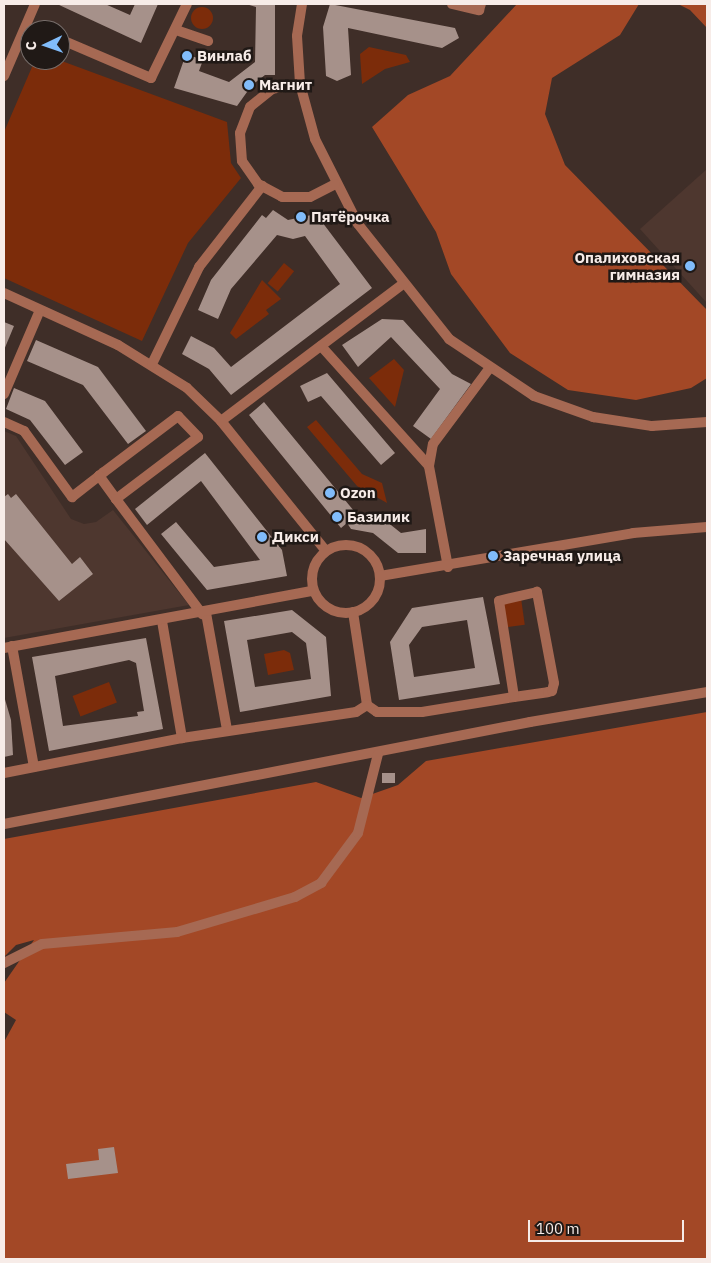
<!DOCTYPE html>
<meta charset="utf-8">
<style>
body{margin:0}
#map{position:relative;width:711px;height:1263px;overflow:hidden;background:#3f2e28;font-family:"IBM Plex Sans",sans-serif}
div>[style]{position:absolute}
.built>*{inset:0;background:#4e372f}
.green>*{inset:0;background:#7c2c0a;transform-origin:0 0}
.round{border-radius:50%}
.forest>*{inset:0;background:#a34826}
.building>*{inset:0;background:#a6918a;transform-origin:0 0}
.minor>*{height:10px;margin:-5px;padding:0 5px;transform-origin:5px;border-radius:5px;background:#a66953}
.minor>.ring{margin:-5px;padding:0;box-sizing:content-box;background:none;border:10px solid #a66953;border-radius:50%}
.dots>*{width:14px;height:14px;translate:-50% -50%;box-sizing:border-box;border:2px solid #201916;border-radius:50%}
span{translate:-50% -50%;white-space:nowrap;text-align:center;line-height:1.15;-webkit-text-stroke:5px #201916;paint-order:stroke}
.poi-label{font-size:15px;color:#f7ece8;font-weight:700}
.left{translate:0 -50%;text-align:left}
.right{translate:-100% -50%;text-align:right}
.frame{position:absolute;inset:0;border:5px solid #f7ece8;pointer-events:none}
.north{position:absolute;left:20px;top:20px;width:50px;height:50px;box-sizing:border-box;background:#201916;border:1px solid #766d6a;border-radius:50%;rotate:267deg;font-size:14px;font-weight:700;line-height:20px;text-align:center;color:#f7ece8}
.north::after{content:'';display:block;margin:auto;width:18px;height:22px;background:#81bcfa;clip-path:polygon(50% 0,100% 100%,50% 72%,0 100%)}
.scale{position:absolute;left:528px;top:1220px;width:156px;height:22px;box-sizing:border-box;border:2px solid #f7ece8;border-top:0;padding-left:6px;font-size:15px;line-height:18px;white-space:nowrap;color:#f7ece8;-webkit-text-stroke:4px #201916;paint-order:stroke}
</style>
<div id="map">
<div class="built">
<div style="clip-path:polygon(707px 169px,707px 303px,640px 229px)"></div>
<div style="clip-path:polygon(4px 431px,16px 436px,71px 519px,84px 524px,96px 522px,113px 510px,189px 605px,4px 638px)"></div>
</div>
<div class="green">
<div class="round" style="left:191px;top:7px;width:22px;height:22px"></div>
<div style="clip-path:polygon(369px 47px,406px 55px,410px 62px,385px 69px,362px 84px,360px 54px)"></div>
<div style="clip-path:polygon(35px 60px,59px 60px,227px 122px,231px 163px,241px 178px,188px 243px,142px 341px,4px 278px,4px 132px)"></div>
<div style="left:284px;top:263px;width:13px;height:26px;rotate:39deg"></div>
<div style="clip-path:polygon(262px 280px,281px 299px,266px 310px,269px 314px,236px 339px,230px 333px)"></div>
<div style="clip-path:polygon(394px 359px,404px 370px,395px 407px,369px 378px)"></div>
<div style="clip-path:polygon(316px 420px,362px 474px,382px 483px,387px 503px,357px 486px,307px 427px)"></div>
<div style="left:521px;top:598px;width:27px;height:18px;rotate:82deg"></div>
<div style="clip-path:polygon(284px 650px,290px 653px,294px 670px,268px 675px,264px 654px)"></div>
<div style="left:109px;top:682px;width:22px;height:39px;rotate:69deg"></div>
</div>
<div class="forest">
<div style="clip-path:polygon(517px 4px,639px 4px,620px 35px,552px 78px,545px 114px,565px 165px,707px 310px,707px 378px,691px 388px,636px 400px,568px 390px,510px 353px,451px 274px,436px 232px,372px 127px,408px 95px,450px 76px)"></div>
<div style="clip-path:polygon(678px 4px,707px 4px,707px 28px,690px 10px)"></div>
<div style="clip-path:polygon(707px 712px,707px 1259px,4px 1259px,4px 1042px,16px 1020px,4px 1012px,4px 983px,34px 940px,16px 945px,4px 957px,4px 839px,316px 782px,361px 798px,398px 785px,426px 761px)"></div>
</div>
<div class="building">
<div style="clip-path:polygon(57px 4px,105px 4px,130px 15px,135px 4px,158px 4px,141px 43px)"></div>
<div style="clip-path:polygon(246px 4px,275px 4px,275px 75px,265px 75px,252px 85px,237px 106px,174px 88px,186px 54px,203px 60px,199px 71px,229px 82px,255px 62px,256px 7px)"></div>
<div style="clip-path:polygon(330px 4px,455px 28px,459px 38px,442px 48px,348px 28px,351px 75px,337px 81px,326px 76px,323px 27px)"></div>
<div style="clip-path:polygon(273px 210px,288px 220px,316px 214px,372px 288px,231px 395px,209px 369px,182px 354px,191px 336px,214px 348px,231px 367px,340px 284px,305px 236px,293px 239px,277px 235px,231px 289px,218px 319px,198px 310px,211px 280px,262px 215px,266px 218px)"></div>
<div style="clip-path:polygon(382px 319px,403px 320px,452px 374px,471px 384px,431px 439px,413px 426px,440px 389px,391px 337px,358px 367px,342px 345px)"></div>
<div style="clip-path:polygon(4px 322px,14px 326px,4px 350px)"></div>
<div style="clip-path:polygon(36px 340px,98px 367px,146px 431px,128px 444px,83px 385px,27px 361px)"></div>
<div style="clip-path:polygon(327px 373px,395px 453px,381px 465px,321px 396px,308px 402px,300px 386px)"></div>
<div style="clip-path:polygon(14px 388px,45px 401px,83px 452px,65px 465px,30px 420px,6px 409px)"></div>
<div style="clip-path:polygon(264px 402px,354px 511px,381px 517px,401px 533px,426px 529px,426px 553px,398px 553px,373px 533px,351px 529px,347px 523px,341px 528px,249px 415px)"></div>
<div style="clip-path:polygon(205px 453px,282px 550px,287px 576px,207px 590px,161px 534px,176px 522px,214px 567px,260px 560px,201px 481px,147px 525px,135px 509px)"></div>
<div style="clip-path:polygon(8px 494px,11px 498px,16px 494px,72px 564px,80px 557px,93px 574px,59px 601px,4px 539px,4px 497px)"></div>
<div style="clip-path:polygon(evenodd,483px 597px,500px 684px,399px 700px,390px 642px,412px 608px,483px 597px,467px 620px,475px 668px,414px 677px,409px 645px,422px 627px,467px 620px)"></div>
<div style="clip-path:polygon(evenodd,292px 610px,326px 637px,331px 696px,240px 712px,224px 621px,292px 610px,292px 632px,306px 643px,311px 679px,255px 687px,247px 640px,292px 632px)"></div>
<div style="clip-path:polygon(evenodd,146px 638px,163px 729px,49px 751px,32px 657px,146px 638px,129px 660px,136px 663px,144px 711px,137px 712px,138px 716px,63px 726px,55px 676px,129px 660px)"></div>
<div style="clip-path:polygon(4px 696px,11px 720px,13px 755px,4px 757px)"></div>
<div style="left:382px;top:773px;width:13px;height:10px"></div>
<div style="clip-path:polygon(114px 1147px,118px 1173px,68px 1179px,66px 1164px,99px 1160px,98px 1149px)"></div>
</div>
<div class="minor">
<div style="left:302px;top:4px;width:32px;rotate:99deg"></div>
<div style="left:297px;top:36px;width:48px;rotate:86.4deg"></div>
<div style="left:300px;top:84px;width:57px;rotate:74.7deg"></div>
<div style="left:315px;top:139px;width:95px;rotate:63.2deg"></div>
<div style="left:358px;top:224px;width:147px;rotate:51.6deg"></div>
<div style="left:449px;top:339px;width:102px;rotate:33.8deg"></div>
<div style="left:534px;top:396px;width:63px;rotate:19.6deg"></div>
<div style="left:593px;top:417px;width:60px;rotate:8.7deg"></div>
<div style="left:652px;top:426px;width:55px;rotate:-4.2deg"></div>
<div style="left:452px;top:4px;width:28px;rotate:13deg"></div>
<div style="left:479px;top:10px;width:6px;rotate:-72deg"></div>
<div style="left:176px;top:30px;width:34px;rotate:19deg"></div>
<div style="left:62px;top:40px;width:97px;rotate:23.1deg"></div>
<div style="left:151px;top:78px;width:82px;rotate:-64.1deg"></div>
<div style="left:4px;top:76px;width:78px;rotate:-66.7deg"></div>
<div style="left:300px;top:84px;width:28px;rotate:170deg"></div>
<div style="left:272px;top:89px;width:28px;rotate:141deg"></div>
<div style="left:250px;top:107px;width:28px;rotate:111deg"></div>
<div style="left:240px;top:133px;width:28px;rotate:86deg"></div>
<div style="left:242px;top:161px;width:28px;rotate:55deg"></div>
<div style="left:258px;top:184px;width:27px;rotate:28deg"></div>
<div style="left:282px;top:197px;width:28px"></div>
<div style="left:310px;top:197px;width:28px;rotate:-27deg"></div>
<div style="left:4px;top:293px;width:125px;rotate:24.5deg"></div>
<div style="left:118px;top:345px;width:81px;rotate:31.9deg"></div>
<div style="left:187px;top:388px;width:47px;rotate:44.1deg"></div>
<div style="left:221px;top:421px;width:167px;rotate:51.1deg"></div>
<div style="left:321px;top:346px;width:161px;rotate:48deg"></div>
<div style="left:152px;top:364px;width:108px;rotate:-64.1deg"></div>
<div style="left:199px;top:267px;width:103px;rotate:-52.1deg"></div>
<div style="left:4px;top:394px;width:91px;rotate:-66.8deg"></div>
<div style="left:221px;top:421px;width:229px;rotate:-37deg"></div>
<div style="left:4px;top:422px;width:22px;rotate:24deg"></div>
<div style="left:24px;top:431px;width:82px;rotate:54deg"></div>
<div style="left:72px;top:497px;width:34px;rotate:-38deg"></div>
<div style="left:99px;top:476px;width:6px;rotate:-39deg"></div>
<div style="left:104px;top:472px;width:93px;rotate:-37.1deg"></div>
<div style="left:178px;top:416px;width:29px;rotate:46deg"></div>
<div style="left:198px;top:437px;width:103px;rotate:142.9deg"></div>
<div style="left:116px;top:499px;width:29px;rotate:-126deg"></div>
<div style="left:116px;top:499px;width:144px;rotate:53.2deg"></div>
<div class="ring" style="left:312px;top:545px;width:58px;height:58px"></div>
<div style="left:448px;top:567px;width:103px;rotate:-100.7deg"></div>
<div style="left:429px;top:466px;width:22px;rotate:-80deg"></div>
<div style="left:433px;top:444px;width:94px;rotate:-53.3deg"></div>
<div style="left:380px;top:576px;width:257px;rotate:-9.6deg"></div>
<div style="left:633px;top:533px;width:74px;rotate:-4.6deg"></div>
<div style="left:353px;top:612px;width:94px;rotate:81.4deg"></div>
<div style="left:367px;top:705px;width:12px;rotate:35deg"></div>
<div style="left:377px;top:712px;width:45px"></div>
<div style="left:422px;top:712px;width:93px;rotate:-9.3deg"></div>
<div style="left:514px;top:697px;width:34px;rotate:-8deg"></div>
<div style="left:548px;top:692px;width:4px;rotate:-14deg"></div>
<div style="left:552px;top:691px;width:8px;rotate:-76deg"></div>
<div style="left:554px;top:683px;width:93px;rotate:-100.6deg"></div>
<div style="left:537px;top:592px;width:39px;rotate:167deg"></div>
<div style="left:499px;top:601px;width:97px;rotate:81.1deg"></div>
<div style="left:206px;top:613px;width:119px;rotate:79.8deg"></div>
<div style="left:162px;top:621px;width:119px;rotate:80.3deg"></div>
<div style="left:12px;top:646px;width:123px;rotate:79.7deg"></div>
<div style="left:4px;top:648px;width:314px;rotate:-10.5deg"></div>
<div style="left:4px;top:773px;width:181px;rotate:-11.1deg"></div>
<div style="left:182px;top:738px;width:176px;rotate:-8.5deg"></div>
<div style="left:356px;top:712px;width:13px;rotate:-32deg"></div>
<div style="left:4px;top:824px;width:536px;rotate:-10.97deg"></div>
<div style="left:530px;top:722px;width:180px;rotate:-9.6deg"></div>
<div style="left:4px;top:963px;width:42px;rotate:-26.6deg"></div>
<div style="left:42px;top:944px;width:136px;rotate:-5.1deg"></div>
<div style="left:177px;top:932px;width:123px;rotate:-16.5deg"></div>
<div style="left:295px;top:897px;width:30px;rotate:-28deg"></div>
<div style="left:321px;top:883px;width:62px;rotate:-53.5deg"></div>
<div style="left:358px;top:833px;width:81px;rotate:-75.8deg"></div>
</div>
<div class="dots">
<div style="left:187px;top:56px;background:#81bcfa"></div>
<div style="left:249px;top:85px;background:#81bcfa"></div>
<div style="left:301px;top:217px;background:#81bcfa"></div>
<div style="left:690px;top:266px;background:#81bcfa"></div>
<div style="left:330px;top:493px;background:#81bcfa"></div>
<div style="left:337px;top:517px;background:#81bcfa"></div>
<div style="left:262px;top:537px;background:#81bcfa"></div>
<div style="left:493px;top:556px;background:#81bcfa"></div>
</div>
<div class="poi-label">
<span class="left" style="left:197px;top:56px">Винлаб</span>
<span class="left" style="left:259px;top:85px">Магнит</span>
<span class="left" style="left:311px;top:217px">Пятёрочка</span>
<span class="right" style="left:680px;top:266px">Опалиховская<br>гимназия</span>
<span class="left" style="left:340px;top:493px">Ozon</span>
<span class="left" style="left:347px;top:517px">Базилик</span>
<span class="left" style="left:272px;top:537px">Дикси</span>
<span class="left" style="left:503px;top:556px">Заречная улица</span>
</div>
<div class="frame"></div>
<div class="north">С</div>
<div class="scale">100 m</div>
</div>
